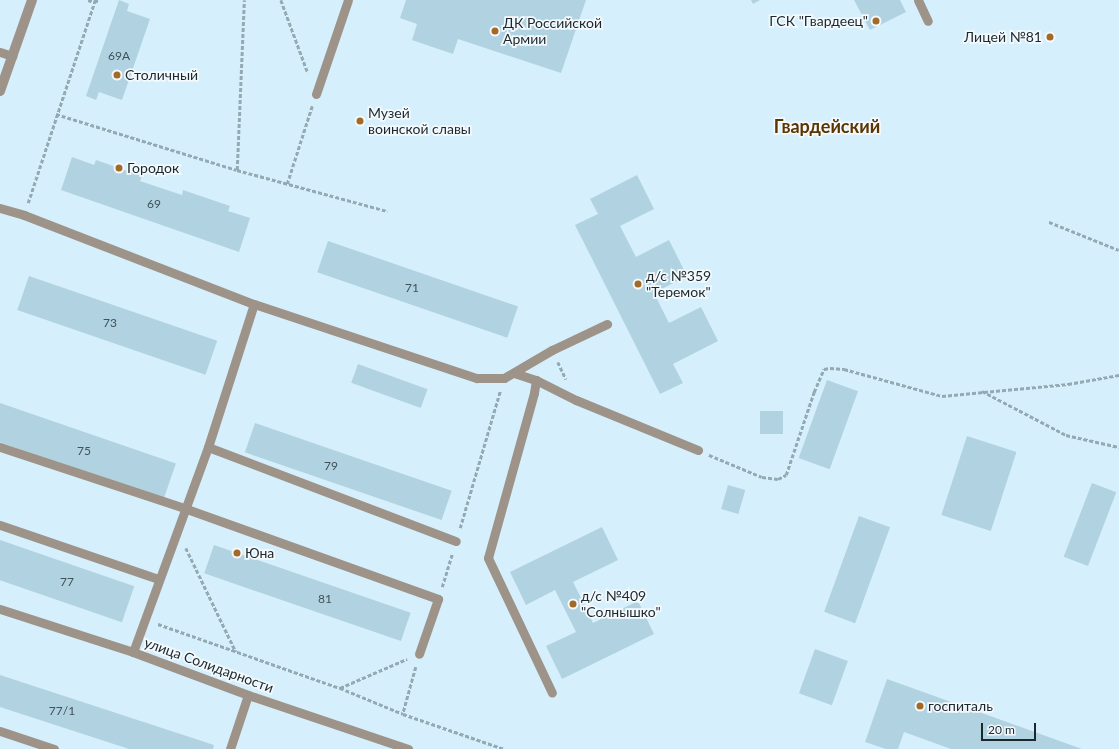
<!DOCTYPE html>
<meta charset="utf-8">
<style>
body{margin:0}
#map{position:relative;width:1119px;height:749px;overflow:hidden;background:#d5f0fc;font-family:Lato,sans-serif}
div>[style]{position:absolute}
.building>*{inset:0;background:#b1d2e0;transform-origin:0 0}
.path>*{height:2.5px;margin-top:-1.25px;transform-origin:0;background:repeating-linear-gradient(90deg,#94aab3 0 4px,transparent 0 6px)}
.service>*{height:9px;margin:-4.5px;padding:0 4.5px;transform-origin:4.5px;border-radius:4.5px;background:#9d9389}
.minor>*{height:10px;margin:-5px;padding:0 5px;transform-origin:5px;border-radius:5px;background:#9d9389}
.dots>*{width:11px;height:11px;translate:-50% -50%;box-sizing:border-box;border:2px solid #f3f9fc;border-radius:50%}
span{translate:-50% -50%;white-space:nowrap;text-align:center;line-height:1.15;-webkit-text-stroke:3.5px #f3f9fc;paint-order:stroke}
.number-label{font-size:12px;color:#40525a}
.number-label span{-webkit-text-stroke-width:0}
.poi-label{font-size:14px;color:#1b282d}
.right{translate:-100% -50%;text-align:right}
.left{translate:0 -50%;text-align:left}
.street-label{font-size:14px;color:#1b282d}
.district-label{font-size:18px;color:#5b3502;font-weight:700}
.scale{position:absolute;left:981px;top:723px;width:55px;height:18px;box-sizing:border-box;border:2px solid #1b282d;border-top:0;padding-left:5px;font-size:12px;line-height:14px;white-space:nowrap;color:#1b282d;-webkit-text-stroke:3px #f3f9fc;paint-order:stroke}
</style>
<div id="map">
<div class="building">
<div style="clip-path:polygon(119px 0,129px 4px,127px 11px,150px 19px,122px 100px,99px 92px,96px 100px,86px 96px)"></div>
<div style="clip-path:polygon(406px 0,586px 0,561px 73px,458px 39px,453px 54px,412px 40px,417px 24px,400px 18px)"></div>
<div style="clip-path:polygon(751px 0,760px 0,753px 4px)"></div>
<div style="clip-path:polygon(854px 0,900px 0,906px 12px,870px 30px)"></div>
<div style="clip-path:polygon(72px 157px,94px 165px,96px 160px,142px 176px,140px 181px,182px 195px,183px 190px,230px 206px,228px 211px,250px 218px,239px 252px,61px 190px)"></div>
<div style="clip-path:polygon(637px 175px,654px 209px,620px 226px,636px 257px,669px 240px,687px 276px,654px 293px,669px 323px,701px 307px,718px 341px,673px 364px,683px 383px,660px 394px,575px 225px,598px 214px,590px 199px)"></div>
<div style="left:328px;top:241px;width:201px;height:33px;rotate:19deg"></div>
<div style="left:29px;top:276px;width:199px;height:36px;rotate:19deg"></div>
<div style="left:358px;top:364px;width:74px;height:20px;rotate:20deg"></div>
<div style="left:827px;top:380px;width:33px;height:83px;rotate:20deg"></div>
<div style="left:0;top:403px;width:186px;height:37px;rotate:19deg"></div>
<div style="left:760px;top:411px;width:23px;height:23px"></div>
<div style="left:255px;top:423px;width:208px;height:31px;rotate:19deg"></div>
<div style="left:967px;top:436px;width:52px;height:83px;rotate:18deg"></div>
<div style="left:1092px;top:483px;width:26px;height:79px;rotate:21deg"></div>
<div style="left:728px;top:485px;width:18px;height:25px;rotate:16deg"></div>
<div style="left:859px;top:516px;width:33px;height:102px;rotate:20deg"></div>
<div style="clip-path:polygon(602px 527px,618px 560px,573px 582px,583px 602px,593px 623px,638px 601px,654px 634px,562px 679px,546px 646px,576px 632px,555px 590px,526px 605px,510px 572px)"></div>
<div style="left:0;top:540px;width:142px;height:38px;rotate:19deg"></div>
<div style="left:214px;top:545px;width:208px;height:30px;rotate:19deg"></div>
<div style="left:815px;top:649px;width:35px;height:47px;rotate:20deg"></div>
<div style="clip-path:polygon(0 675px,214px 745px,213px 749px,129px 749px,0 707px)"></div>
<div style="clip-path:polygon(887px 679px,1082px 749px,951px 749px,904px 732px,898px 749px,886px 749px,865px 742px)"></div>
</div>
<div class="path">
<div style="left:88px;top:0;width:6px;rotate:18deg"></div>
<div style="left:94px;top:2px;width:5px;rotate:-22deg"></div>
<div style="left:281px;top:0;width:78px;rotate:69.7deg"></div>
<div style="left:56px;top:114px;width:189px;rotate:17.2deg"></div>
<div style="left:237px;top:170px;width:156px;rotate:15.3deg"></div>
<div style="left:237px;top:170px;width:170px;rotate:-87.6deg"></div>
<div style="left:287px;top:184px;width:82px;rotate:-72.2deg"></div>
<div style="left:28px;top:203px;width:214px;rotate:-71.7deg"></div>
<div style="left:1049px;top:222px;width:75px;rotate:21.8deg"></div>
<div style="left:558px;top:362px;width:19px;rotate:65deg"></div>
<div style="left:982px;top:391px;width:95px;rotate:27.6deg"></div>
<div style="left:1066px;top:435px;width:54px;rotate:12.8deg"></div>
<div style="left:709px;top:455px;width:57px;rotate:22.5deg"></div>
<div style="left:762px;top:477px;width:16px;rotate:7deg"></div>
<div style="left:778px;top:479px;width:9px;rotate:-27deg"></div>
<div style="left:786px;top:475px;width:88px;rotate:-71.4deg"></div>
<div style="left:814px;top:392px;width:25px;rotate:-67deg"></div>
<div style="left:824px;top:369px;width:6px;rotate:-9deg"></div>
<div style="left:830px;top:368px;width:14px;rotate:4deg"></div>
<div style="left:844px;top:369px;width:102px;rotate:15.4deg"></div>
<div style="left:942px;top:396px;width:127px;rotate:-5.4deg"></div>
<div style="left:1068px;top:384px;width:52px;rotate:-10deg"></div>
<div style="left:460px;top:528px;width:143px;rotate:-73.7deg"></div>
<div style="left:186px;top:548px;width:115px;rotate:64.3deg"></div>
<div style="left:442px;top:587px;width:34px;rotate:-73deg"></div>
<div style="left:158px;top:624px;width:193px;rotate:19.4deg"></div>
<div style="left:340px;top:688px;width:68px;rotate:22.4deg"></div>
<div style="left:416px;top:667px;width:49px;rotate:105.5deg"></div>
<div style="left:403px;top:714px;width:107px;rotate:19.1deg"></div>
<div style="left:340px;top:688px;width:73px;rotate:-23.4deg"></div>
</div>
<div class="service">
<div style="left:918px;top:0;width:23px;rotate:65deg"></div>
<div style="left:0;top:52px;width:13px;rotate:18deg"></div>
<div style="left:316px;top:94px;width:99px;rotate:-71.2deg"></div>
<div style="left:0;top:208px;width:25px;rotate:16deg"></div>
<div style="left:24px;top:215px;width:247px;rotate:21.2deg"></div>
<div style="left:254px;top:304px;width:235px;rotate:18.4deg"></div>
<div style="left:477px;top:378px;width:27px"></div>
<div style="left:504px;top:378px;width:56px;rotate:-30.3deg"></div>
<div style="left:552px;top:350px;width:61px;rotate:-25.3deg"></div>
<div style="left:514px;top:373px;width:23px;rotate:18deg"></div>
<div style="left:536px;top:380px;width:45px;rotate:26.6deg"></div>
<div style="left:576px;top:400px;width:132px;rotate:22.3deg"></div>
<div style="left:536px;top:380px;width:13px;rotate:99deg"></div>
<div style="left:534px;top:393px;width:171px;rotate:105.6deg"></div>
<div style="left:488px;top:558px;width:149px;rotate:64.6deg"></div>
<div style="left:0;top:447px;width:194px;rotate:18.3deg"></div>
<div style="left:184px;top:508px;width:270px;rotate:19.7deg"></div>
<div style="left:438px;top:599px;width:58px;rotate:109.1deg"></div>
<div style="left:208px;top:447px;width:265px;rotate:20.8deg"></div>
<div style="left:0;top:525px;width:168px;rotate:18.8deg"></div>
<div style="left:0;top:609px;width:140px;rotate:17.9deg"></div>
<div style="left:133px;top:652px;width:123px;rotate:20.5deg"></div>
<div style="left:248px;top:695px;width:169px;rotate:18.6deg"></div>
<div style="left:133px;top:652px;width:218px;rotate:-69.9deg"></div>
<div style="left:208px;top:447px;width:150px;rotate:-72.2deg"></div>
<div style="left:0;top:731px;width:57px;rotate:18.4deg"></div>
<div style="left:230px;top:749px;width:57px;rotate:-71.6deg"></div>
</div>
<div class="minor">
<div style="left:0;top:91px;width:96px;rotate:-70.6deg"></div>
</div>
<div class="dots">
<div style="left:876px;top:21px;background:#a26927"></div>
<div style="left:495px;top:31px;background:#a26927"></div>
<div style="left:1050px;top:37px;background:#a26927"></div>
<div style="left:117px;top:75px;background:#a26927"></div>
<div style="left:360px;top:121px;background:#a26927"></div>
<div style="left:119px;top:168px;background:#a26927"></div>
<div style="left:638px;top:284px;background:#a26927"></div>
<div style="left:237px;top:553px;background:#a26927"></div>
<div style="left:573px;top:604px;background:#a26927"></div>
<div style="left:920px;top:706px;background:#a26927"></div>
</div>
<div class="number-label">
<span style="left:119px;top:56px">69А</span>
<span style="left:154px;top:204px">69</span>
<span style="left:412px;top:288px">71</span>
<span style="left:110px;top:323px">73</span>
<span style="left:84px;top:451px">75</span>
<span style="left:331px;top:466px">79</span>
<span style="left:67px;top:582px">77</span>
<span style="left:325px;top:599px">81</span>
<span style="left:62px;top:711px">77/1</span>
</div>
<div class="poi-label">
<span class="right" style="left:868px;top:21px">ГСК "Гвардеец"</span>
<span class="left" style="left:503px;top:31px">ДК Российской<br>Армии</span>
<span class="right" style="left:1042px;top:37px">Лицей №81</span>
<span class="left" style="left:125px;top:75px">Столичный</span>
<span class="left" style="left:368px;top:121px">Музей<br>воинской славы</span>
<span class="left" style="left:127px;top:168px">Городок</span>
<span class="left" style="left:646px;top:284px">д/с №359<br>"Теремок"</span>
<span class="left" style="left:245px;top:553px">Юна</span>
<span class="left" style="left:581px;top:604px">д/с №409<br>"Солнышко"</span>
<span class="left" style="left:928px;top:706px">госпиталь</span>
</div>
<div class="street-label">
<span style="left:209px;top:665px;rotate:20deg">улица Солидарности</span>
</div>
<div class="district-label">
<span style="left:827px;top:126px">Гвардейский</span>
</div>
<div class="scale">20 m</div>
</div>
